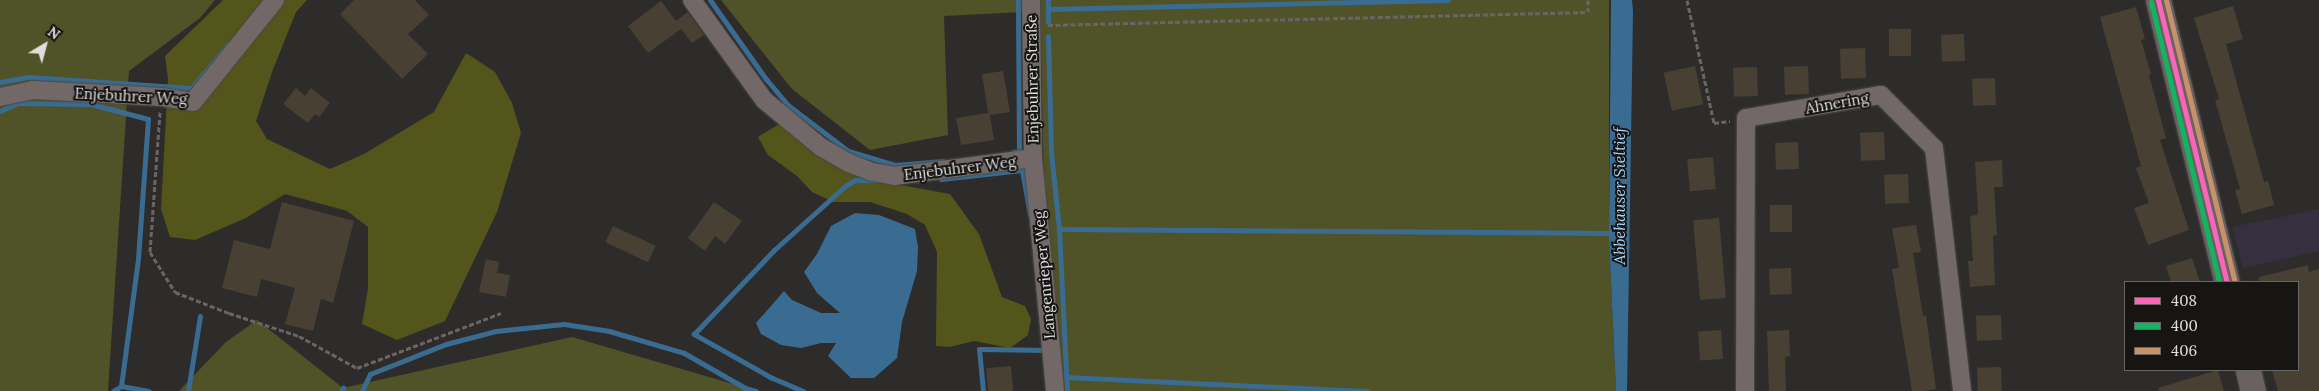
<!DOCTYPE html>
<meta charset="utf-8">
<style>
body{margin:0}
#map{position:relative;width:2319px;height:391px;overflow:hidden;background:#2d2c2b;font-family:Lora,serif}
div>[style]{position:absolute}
.commercial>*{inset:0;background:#35303f}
.green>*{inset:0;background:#505228}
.forest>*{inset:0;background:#53551a}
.water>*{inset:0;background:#3a6c92}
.stream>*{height:5px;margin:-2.5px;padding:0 2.5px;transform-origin:2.5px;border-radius:2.5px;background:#3a6c92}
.building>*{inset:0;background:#474033;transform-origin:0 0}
.path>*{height:3px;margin-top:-1.5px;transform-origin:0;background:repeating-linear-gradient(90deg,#6a6564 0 5px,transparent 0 7.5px)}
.roads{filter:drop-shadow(0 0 1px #4a4947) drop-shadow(0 0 1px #4a4947)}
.minor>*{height:18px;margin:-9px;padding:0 9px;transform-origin:9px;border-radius:9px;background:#726867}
.secondary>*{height:25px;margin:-12.5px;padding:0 12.5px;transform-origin:12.5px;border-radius:12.5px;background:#696261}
.bus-1>*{height:5px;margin:-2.5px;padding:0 2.5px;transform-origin:2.5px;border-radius:2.5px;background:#fa66b7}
.bus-2>*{height:5px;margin:-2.5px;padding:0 2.5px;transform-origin:2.5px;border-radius:2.5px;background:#13b361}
.bus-3>*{height:5px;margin:-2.5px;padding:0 2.5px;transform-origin:2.5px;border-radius:2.5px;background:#c7916a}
span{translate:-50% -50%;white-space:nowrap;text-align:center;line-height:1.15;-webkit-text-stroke:4px #161514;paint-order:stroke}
.street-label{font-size:15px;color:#e0dfdd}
.water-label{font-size:16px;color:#a7d5fa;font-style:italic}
.legend{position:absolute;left:2124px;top:281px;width:175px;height:90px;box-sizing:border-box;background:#161514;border:1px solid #676664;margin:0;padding:6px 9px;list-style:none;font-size:15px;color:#e0dfdd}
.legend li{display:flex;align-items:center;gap:10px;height:25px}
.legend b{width:25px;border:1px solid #676664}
.north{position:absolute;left:20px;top:20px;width:50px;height:50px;-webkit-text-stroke:4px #161514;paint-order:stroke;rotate:37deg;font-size:14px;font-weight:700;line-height:20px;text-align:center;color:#e0dfdd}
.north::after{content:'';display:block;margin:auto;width:18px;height:22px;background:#e0dfdd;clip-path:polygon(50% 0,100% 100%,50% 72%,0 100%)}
</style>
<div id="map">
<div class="commercial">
<div style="clip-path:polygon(2319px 209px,2319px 251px,2243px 268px,2232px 227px)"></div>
</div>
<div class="green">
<div style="clip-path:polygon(0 0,215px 0,200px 18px,129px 71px,108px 391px,0 391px)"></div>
<div style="clip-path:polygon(721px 0,1023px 0,1022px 12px,944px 16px,948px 135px,870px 150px,792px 89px)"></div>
<div style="clip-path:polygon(1040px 0,1609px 0,1609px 238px,1616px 391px,1054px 391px,1045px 237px)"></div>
<div style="clip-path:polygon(257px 320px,343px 388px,572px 337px,757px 391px,179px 391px,226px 342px)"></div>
</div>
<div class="forest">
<div style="clip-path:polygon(223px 0,307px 0,296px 12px,272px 72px,256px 121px,267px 139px,330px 169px,364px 154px,434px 112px,466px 53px,495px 72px,512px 103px,521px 133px,497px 212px,445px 321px,397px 340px,362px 324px,368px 288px,368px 227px,347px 211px,285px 194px,246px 218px,195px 240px,170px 237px,161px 209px,168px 79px,165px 56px)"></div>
<div style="clip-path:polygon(781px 123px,868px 179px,950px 194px,979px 234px,1002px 297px,1025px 306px,1031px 319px,1028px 335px,1010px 348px,974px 341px,950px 347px,936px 346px,937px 252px,925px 225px,907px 214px,870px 202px,833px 202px,812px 192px,797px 176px,768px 155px,758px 137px)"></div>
</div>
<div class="water">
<div style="clip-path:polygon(1611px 0,1632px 0,1633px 12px,1627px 391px,1616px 391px,1609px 238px)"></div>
<div style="clip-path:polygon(855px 213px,879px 215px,915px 229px,918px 247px,917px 271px,902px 322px,897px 358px,874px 378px,851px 378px,828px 356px,836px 343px,821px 343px,801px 348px,781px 345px,761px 334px,756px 323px,784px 291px,792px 300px,821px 313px,840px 313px,817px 293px,804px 272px,817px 254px,831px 226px)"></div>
</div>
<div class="stream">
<div style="left:710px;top:0;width:97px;rotate:54.7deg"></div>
<div style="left:766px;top:79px;width:35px;rotate:50deg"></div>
<div style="left:789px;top:106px;width:74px;rotate:37.3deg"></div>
<div style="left:848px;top:151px;width:49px;rotate:16.6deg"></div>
<div style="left:895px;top:165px;width:48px;rotate:-4.8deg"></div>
<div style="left:1048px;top:9px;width:400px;rotate:-1.3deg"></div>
<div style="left:1048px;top:22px;width:22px;rotate:-90deg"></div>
<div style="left:1048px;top:36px;width:116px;rotate:88.5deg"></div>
<div style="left:1051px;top:152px;width:77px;rotate:84.1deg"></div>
<div style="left:1059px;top:229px;width:162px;rotate:87.2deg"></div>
<div style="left:0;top:82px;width:28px;rotate:-10deg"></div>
<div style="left:28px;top:77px;width:163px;rotate:3.9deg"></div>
<div style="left:191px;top:88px;width:57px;rotate:-49.9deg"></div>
<div style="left:0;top:111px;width:20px;rotate:-24deg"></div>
<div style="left:18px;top:103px;width:73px;rotate:0.8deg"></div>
<div style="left:91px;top:104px;width:59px;rotate:14.7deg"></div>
<div style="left:148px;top:119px;width:140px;rotate:94.1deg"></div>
<div style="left:138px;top:259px;width:128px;rotate:97.6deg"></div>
<div style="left:121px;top:386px;width:9px;rotate:148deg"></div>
<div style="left:1013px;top:152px;width:6px;rotate:-9deg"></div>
<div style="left:1019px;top:151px;width:151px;rotate:-90.4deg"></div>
<div style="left:941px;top:179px;width:81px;rotate:-6.3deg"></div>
<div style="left:1022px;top:170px;width:46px;rotate:79.9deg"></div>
<div style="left:1059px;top:229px;width:557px;rotate:0.41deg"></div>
<div style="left:1066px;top:377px;width:302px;rotate:2.7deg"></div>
<div style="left:121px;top:386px;width:28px;rotate:10deg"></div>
<div style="left:188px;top:391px;width:76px;rotate:-80.9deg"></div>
<div style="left:341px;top:391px;width:4px;rotate:-56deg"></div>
<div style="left:362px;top:391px;width:19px;rotate:-65deg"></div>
<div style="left:370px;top:374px;width:82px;rotate:-21.5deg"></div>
<div style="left:446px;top:344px;width:52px;rotate:-14.6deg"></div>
<div style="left:496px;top:331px;width:68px;rotate:-5.9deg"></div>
<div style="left:564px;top:324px;width:46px;rotate:8.8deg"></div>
<div style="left:609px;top:331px;width:78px;rotate:16.3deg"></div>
<div style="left:684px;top:353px;width:70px;rotate:29.8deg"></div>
<div style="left:745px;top:388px;width:11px;rotate:15deg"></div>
<div style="left:803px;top:391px;width:34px;rotate:-157deg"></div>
<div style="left:772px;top:378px;width:90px;rotate:-150.6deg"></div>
<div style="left:694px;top:334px;width:116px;rotate:-46.4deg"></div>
<div style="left:774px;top:250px;width:96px;rotate:-42deg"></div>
<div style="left:845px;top:186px;width:12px;rotate:-31deg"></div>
<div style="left:855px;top:180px;width:20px"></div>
<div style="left:983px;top:391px;width:42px;rotate:-95.4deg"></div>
<div style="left:979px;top:349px;width:68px;rotate:0.8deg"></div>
</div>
<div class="building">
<div style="clip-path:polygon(354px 0,415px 0,429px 15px,408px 34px,428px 54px,402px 79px,340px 14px)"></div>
<div style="clip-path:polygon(661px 1px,676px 21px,688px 12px,704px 35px,692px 43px,681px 29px,648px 53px,628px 26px)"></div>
<div style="clip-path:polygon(2233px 6px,2243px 39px,2226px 44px,2264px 182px,2268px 181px,2274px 205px,2242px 214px,2235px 190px,2240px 189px,2215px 100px,2219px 99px,2194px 18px)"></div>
<div style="clip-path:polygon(2136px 7px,2145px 39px,2141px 40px,2151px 74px,2149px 75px,2166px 138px,2160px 140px,2189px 230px,2148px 245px,2134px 208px,2149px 203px,2136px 168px,2141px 166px,2100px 17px)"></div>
<div style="left:1889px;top:29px;width:22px;height:27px"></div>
<div style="left:1964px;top:34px;width:27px;height:23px;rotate:88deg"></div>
<div style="left:1865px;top:48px;width:30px;height:25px;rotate:88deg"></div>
<div style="left:1695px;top:66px;width:39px;height:32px;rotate:78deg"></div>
<div style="left:1808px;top:66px;width:28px;height:24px;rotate:88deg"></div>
<div style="left:1757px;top:67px;width:29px;height:24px;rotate:88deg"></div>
<div style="clip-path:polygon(1003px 71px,1010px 112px,990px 115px,994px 140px,961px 145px,956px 118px,988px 113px,982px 74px)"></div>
<div style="left:1995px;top:78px;width:27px;height:23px;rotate:88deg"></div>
<div style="clip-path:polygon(296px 88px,305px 96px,311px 88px,330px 103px,319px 117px,315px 114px,308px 123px,283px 104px)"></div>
<div style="left:1884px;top:132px;width:28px;height:24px;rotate:88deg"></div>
<div style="left:1798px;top:142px;width:27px;height:23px;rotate:88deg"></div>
<div style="left:1713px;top:157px;width:32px;height:26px;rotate:85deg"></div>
<div style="clip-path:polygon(2002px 160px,2003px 187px,1994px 187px,1997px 235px,1993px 236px,1995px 285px,1970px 287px,1968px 261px,1973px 261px,1970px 216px,1977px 215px,1978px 211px,1975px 162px)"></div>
<div style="left:1908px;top:174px;width:29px;height:24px;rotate:88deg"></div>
<div style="clip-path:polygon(282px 202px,354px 221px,333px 303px,321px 299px,313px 331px,285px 324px,295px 288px,261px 279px,257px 297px,222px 288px,234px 240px,270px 249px)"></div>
<div style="clip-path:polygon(714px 202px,742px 221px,725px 244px,715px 236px,705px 251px,688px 238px)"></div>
<div style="left:1770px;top:205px;width:22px;height:27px"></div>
<div style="left:1719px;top:218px;width:80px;height:26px;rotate:85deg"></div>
<div style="clip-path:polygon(1916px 225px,1921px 252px,1913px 253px,1923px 316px,1926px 315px,1936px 389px,1924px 391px,1912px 391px,1892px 269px,1899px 268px,1892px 228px)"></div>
<div style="left:613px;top:226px;width:47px;height:18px;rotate:25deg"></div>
<div style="clip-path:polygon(2192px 258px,2200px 282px,2171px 282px,2166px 266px)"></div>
<div style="clip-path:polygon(486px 259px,499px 262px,497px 273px,510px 275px,506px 297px,479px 292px)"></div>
<div style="clip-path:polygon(2308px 265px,2309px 272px,2319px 269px,2319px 391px,2278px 391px,2272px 370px,2298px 370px,2298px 282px,2259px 282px,2259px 277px)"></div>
<div style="left:1791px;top:268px;width:26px;height:22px;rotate:88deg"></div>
<div style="left:2001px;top:315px;width:25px;height:25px;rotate:88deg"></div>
<div style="left:1721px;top:330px;width:29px;height:23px;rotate:86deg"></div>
<div style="clip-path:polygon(1789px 330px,1790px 356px,1785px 357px,1786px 391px,1769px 391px,1767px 331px)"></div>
<div style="left:1011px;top:366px;width:25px;height:25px;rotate:85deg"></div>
<div style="left:2001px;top:367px;width:24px;height:24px;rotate:88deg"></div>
<div style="clip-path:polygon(2218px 370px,2224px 391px,2159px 391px,2158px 388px)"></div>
</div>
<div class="path">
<div style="left:1687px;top:0;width:126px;rotate:77.6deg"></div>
<div style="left:1714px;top:123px;width:16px;rotate:-7deg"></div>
<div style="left:1048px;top:25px;width:540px;rotate:-1.38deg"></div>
<div style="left:1588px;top:12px;width:12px;rotate:-90deg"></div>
<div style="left:160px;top:112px;width:140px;rotate:94.1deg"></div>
<div style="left:150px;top:252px;width:47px;rotate:58deg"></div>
<div style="left:175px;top:292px;width:58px;rotate:21.3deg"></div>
<div style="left:229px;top:313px;width:74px;rotate:18.2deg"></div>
<div style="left:299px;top:336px;width:66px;rotate:28.9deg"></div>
<div style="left:357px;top:368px;width:154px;rotate:-20.9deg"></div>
</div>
<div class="roads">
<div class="minor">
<div style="left:692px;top:0;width:123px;rotate:54.2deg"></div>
<div style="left:764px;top:100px;width:74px;rotate:39.5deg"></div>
<div style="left:821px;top:147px;width:32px;rotate:30deg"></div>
<div style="left:849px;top:163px;width:26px;rotate:21deg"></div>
<div style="left:873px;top:172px;width:22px;rotate:10deg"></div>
<div style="left:895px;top:176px;width:139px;rotate:-7.4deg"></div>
<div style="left:1031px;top:0;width:158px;rotate:89.3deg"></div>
<div style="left:1033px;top:158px;width:234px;rotate:84.6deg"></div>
<div style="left:0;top:97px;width:34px;rotate:-12deg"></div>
<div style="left:33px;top:90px;width:129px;rotate:3.1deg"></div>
<div style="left:162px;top:97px;width:31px;rotate:9deg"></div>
<div style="left:193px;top:102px;width:131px;rotate:-51.2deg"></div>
<div style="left:1745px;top:391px;width:273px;rotate:-89.8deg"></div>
<div style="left:1746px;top:118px;width:137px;rotate:-9.7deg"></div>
<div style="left:1881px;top:95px;width:75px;rotate:45deg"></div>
<div style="left:1934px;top:148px;width:245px;rotate:83.4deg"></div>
</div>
<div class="secondary">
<div style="left:2158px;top:0;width:290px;rotate:76.3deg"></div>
<div style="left:2248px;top:370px;width:22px;rotate:77deg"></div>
</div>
</div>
<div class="bus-1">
<div style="left:2158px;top:0;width:290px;rotate:76.3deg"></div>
</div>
<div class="bus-2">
<div style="left:2151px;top:2px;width:288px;rotate:76.3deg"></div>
</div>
<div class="bus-3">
<div style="left:2166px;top:0;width:288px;rotate:76.3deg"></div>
</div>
<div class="street-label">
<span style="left:1032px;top:79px;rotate:-91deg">Enjebuhrer Straße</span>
<span style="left:131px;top:96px;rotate:3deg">Enjebuhrer Weg</span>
<span style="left:1837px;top:103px;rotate:-10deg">Ahnering</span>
<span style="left:960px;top:168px;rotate:-7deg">Enjebuhrer Weg</span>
<span style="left:1044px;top:275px;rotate:-95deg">Langenrieper Weg</span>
</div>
<div class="water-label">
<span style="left:1619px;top:196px;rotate:-90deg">Abbehauser Sieltief</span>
</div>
<ul class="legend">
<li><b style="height:6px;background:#fa66b7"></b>408</li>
<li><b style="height:6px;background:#13b361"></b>400</li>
<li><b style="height:6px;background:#c7916a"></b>406</li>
</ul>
<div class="north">N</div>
</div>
